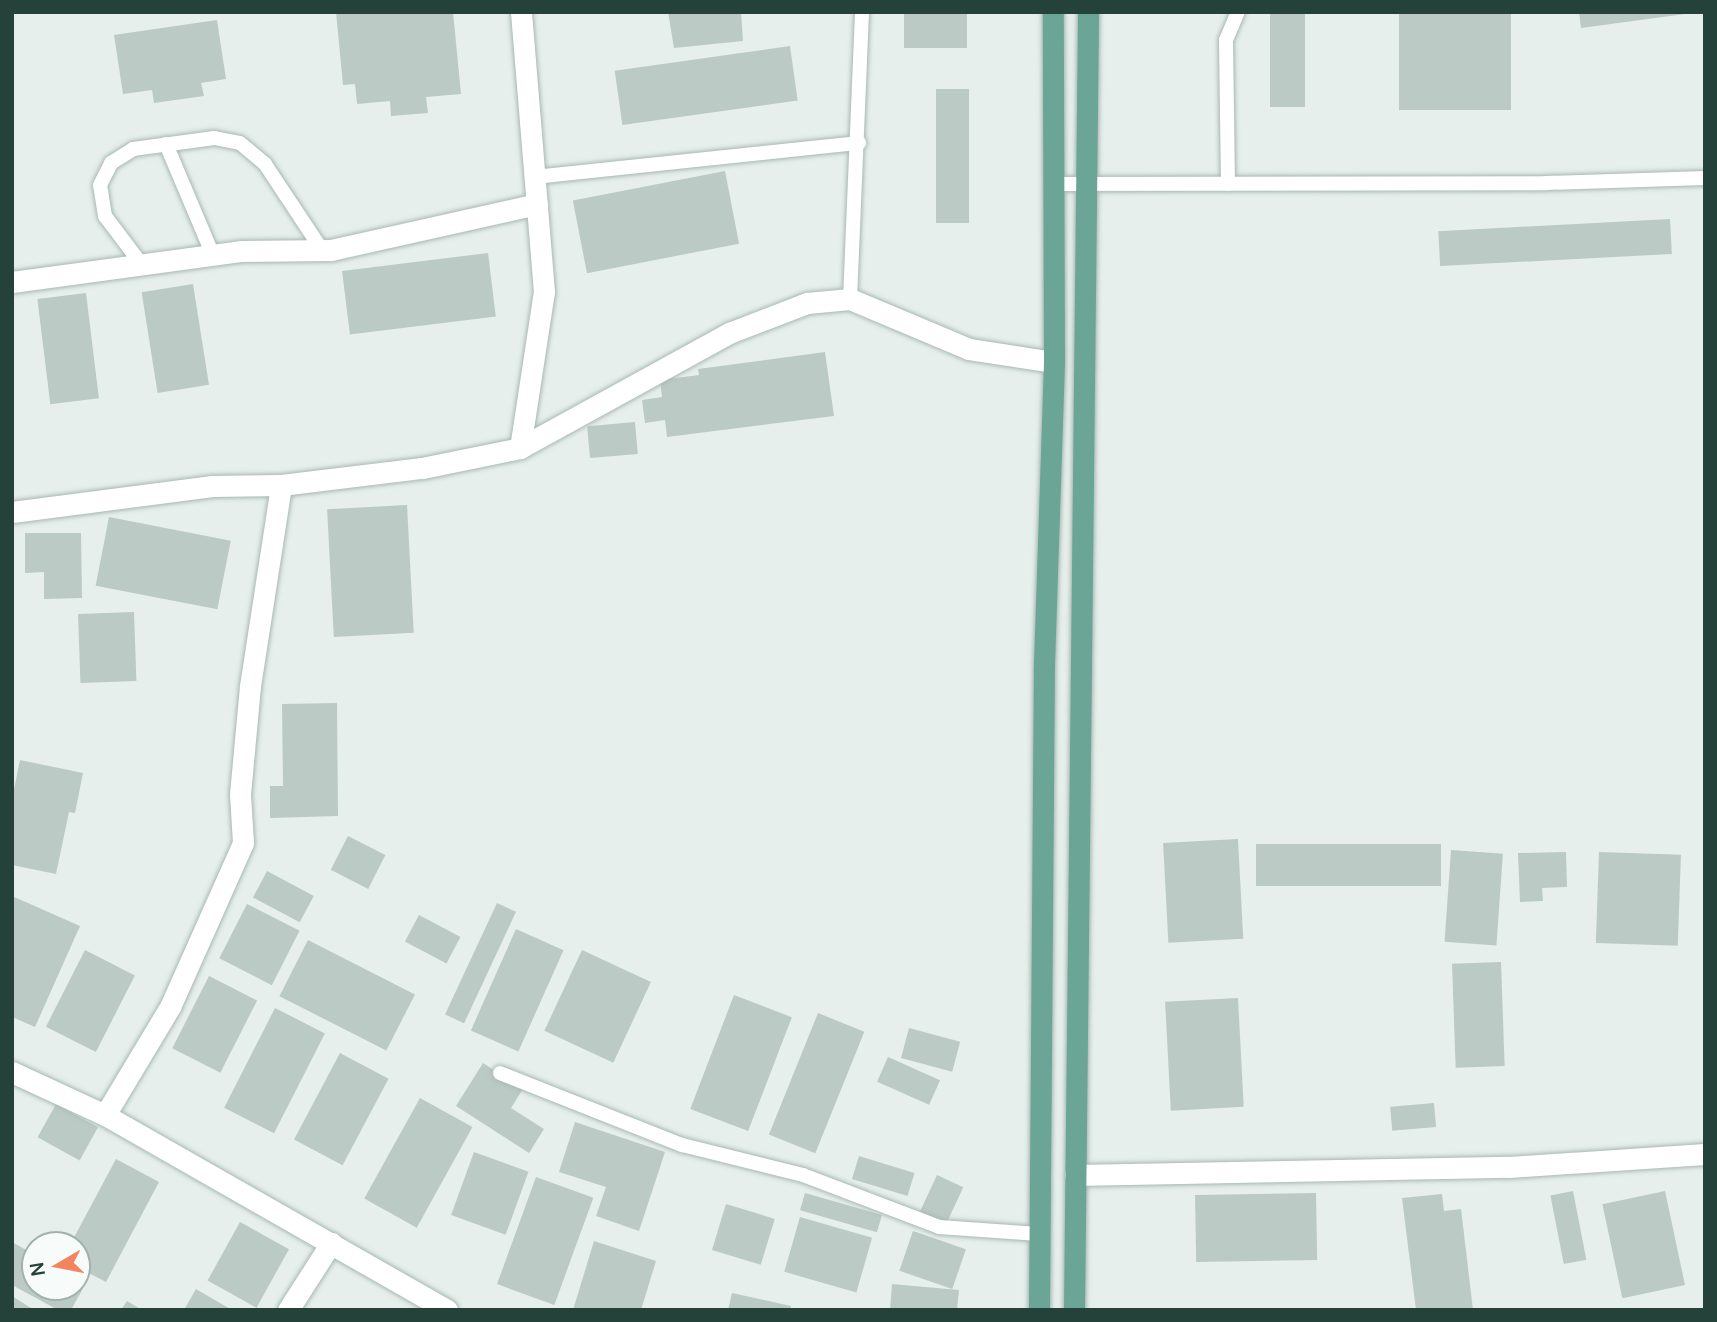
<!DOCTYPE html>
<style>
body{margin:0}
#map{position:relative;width:1717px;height:1322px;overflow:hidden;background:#e6efeb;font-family:Manrope,sans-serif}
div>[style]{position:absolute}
.building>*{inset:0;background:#bbcac4;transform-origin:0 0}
.roads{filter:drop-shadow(0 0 2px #a8b8b2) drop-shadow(0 0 2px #a8b8b2)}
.lane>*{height:14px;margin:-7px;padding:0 7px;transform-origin:7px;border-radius:7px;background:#fff}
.street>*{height:21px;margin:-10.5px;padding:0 10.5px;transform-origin:10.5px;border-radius:10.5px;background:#fff}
.primary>*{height:21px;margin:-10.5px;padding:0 10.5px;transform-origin:10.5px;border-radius:10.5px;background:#6aa596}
span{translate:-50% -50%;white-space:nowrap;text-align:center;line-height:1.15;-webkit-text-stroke:7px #f7fbf9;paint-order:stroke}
.frame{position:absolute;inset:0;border:14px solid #24423a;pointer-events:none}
.north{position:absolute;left:21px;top:1231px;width:70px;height:70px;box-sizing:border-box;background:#f7fbf9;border:2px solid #a3b1ad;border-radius:50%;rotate:260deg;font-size:19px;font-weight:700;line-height:28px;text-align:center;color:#24423a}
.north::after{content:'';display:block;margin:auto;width:24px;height:32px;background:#f4845f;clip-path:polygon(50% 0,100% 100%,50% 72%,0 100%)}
</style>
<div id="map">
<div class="building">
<div style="clip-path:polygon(336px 12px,453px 12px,461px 94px,426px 97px,428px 113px,391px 116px,390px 101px,357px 104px,355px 84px,343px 85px)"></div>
<div style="clip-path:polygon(668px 12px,741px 12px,743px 41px,674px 48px)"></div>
<div style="left:904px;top:12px;width:63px;height:36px"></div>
<div style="left:1270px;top:12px;width:35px;height:95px"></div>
<div style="left:1399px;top:12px;width:112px;height:98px"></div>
<div style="clip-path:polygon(1579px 12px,1685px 12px,1685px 14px,1581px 28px)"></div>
<div style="clip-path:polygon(217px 20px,226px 79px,201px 83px,204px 96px,154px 103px,152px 90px,123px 94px,114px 35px)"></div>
<div style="left:790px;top:46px;width:55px;height:177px;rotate:82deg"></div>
<div style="left:936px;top:89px;width:33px;height:134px"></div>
<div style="left:725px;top:171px;width:74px;height:155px;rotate:79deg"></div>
<div style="left:1670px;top:219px;width:35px;height:232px;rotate:87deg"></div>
<div style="left:488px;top:253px;width:64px;height:147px;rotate:83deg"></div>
<div style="left:193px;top:284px;width:102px;height:52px;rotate:81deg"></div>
<div style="left:86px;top:293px;width:106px;height:49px;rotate:83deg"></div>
<div style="clip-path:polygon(825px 352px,834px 416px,667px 437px,665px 420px,645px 423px,642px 400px,662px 397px,660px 380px,699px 375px,698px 369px)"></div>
<div style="left:635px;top:422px;width:32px;height:48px;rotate:85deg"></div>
<div style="left:407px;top:505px;width:128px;height:80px;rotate:87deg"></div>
<div style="left:109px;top:517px;width:124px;height:70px;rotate:11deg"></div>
<div style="clip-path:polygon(25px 533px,81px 533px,82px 598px,44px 599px,44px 572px,25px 573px)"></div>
<div style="left:134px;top:612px;width:69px;height:56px;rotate:88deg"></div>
<div style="clip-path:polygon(337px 703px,338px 816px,270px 818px,270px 786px,283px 786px,282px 704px)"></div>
<div style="clip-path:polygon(20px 760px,83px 773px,75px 813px,69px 812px,56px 874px,12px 865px,12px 799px)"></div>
<div style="left:348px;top:836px;width:42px;height:38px;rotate:27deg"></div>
<div style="left:1238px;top:839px;width:100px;height:75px;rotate:87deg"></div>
<div style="left:1256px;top:844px;width:185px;height:42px"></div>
<div style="left:1451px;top:850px;width:52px;height:92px;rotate:4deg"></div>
<div style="clip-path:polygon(1566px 852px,1567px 887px,1542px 888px,1543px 901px,1520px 902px,1518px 853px)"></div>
<div style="left:1599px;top:852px;width:82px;height:91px;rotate:2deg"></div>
<div style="left:267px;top:871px;width:53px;height:30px;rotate:28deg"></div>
<div style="clip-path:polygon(12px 896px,80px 926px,35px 1027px,12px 1017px)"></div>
<div style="left:497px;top:903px;width:21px;height:123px;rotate:25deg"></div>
<div style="left:247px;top:904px;width:59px;height:61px;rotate:27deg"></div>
<div style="left:419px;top:915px;width:47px;height:30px;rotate:28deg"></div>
<div style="left:516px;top:929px;width:52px;height:111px;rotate:24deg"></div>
<div style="left:308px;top:940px;width:120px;height:63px;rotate:27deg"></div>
<div style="left:85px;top:950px;width:56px;height:86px;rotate:27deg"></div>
<div style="left:582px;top:950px;width:76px;height:89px;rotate:25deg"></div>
<div style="left:1501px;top:962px;width:104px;height:49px;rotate:88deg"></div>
<div style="left:209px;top:976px;width:54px;height:81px;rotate:27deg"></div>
<div style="left:734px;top:995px;width:62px;height:122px;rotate:21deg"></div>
<div style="left:1238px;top:998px;width:109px;height:73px;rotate:87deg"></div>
<div style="left:275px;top:1008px;width:56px;height:112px;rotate:27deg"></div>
<div style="left:818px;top:1013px;width:50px;height:131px;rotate:22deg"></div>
<div style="left:909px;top:1028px;width:53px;height:31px;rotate:15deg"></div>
<div style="left:340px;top:1053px;width:55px;height:98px;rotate:28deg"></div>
<div style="left:888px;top:1057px;width:57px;height:27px;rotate:24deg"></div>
<div style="clip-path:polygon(483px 1063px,523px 1089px,511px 1108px,544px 1129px,529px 1153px,456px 1106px)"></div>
<div style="left:420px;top:1098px;width:60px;height:115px;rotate:29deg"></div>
<div style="left:1434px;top:1103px;width:24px;height:44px;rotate:85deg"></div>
<div style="left:56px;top:1104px;width:48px;height:38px;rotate:29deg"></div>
<div style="clip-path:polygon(575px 1122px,665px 1152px,639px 1231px,596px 1216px,606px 1187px,559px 1172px)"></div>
<div style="left:474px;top:1152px;width:58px;height:67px;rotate:20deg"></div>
<div style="left:859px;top:1156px;width:58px;height:24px;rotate:17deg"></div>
<div style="clip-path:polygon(116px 1159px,159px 1182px,106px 1282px,77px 1267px,77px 1245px,70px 1245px)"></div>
<div style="left:937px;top:1175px;width:29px;height:40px;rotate:25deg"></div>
<div style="left:536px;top:1177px;width:61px;height:114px;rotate:20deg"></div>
<div style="left:1573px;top:1191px;width:70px;height:23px;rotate:79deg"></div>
<div style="left:1665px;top:1191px;width:96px;height:64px;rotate:78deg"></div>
<div style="left:805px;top:1193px;width:80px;height:18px;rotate:16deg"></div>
<div style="left:1316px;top:1193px;width:67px;height:121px;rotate:89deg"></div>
<div style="clip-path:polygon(1442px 1194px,1444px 1211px,1461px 1209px,1473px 1310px,1416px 1310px,1402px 1198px)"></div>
<div style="left:726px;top:1204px;width:51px;height:48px;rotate:17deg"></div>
<div style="left:800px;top:1217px;width:75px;height:57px;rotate:16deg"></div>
<div style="left:240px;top:1222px;width:56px;height:67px;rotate:29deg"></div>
<div style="left:913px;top:1231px;width:56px;height:42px;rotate:19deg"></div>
<div style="clip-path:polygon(594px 1241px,656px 1261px,641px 1310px,573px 1310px)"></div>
<div style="clip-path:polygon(12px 1242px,35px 1255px,35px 1287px,77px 1287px,77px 1278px,86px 1283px,71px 1310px,58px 1310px,12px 1285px)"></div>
<div style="clip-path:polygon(892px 1284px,959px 1290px,957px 1310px,890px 1310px)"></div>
<div style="clip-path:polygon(196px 1289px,232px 1310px,184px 1310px)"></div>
<div style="clip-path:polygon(732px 1293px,791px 1306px,790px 1310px,728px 1310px)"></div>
<div style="clip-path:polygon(12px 1296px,34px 1310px,12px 1310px)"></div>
<div style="clip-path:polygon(127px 1301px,142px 1310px,121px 1310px)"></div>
</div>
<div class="roads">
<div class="lane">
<div style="left:166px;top:144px;width:121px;rotate:67.1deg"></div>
<div style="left:534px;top:177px;width:327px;rotate:-6deg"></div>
<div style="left:1055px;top:184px;width:491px;rotate:-0.1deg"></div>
<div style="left:1546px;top:183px;width:159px;rotate:-1.8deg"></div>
<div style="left:1228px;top:184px;width:144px;rotate:-90.8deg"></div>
<div style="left:1226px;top:40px;width:30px;rotate:-67deg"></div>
<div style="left:142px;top:265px;width:61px;rotate:-127.1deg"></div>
<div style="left:105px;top:216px;width:31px;rotate:-99deg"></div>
<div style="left:100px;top:185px;width:25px;rotate:-63deg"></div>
<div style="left:111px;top:163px;width:26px;rotate:-32deg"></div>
<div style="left:133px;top:149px;width:82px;rotate:-7.7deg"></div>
<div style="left:214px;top:138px;width:26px;rotate:11deg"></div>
<div style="left:240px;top:143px;width:33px;rotate:40deg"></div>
<div style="left:265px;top:164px;width:103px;rotate:56.5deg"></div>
<div style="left:850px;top:299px;width:287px;rotate:-87.6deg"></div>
<div style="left:500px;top:1073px;width:196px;rotate:21.6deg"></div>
<div style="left:682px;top:1145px;width:125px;rotate:13.9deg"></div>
<div style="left:803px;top:1175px;width:146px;rotate:20.9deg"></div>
<div style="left:939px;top:1227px;width:100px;rotate:4deg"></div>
</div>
<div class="street">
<div style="left:12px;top:282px;width:232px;rotate:-7.7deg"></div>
<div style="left:242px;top:251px;width:89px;rotate:-0.6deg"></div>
<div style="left:331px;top:250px;width:211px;rotate:-12.6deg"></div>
<div style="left:520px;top:448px;width:158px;rotate:-81.3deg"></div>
<div style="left:544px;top:292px;width:281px;rotate:-94.7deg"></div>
<div style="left:12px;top:512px;width:202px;rotate:-7.4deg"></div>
<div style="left:212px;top:486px;width:69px;rotate:-0.8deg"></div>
<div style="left:281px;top:485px;width:142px;rotate:-6.9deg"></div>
<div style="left:422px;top:468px;width:100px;rotate:-11.5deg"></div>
<div style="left:520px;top:448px;width:239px;rotate:-28.8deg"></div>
<div style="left:729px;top:333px;width:84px;rotate:-21deg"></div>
<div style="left:807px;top:303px;width:43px;rotate:-5.3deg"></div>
<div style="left:850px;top:299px;width:129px;rotate:22.8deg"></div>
<div style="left:969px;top:349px;width:86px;rotate:8.7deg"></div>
<div style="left:12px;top:1072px;width:102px;rotate:24.8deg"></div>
<div style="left:105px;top:1115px;width:394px;rotate:29.7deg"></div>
<div style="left:105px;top:1115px;width:126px;rotate:-59deg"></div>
<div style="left:170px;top:1007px;width:180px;rotate:-66deg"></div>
<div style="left:243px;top:843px;width:49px;rotate:-93.5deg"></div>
<div style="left:240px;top:794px;width:108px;rotate:-84.7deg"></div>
<div style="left:250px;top:686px;width:203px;rotate:-81.2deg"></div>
<div style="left:1075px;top:1175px;width:434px;rotate:-1.1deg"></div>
<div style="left:1509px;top:1167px;width:196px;rotate:-3.8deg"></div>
<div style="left:288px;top:1310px;width:80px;rotate:-57.3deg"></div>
</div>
<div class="primary">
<div style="left:1039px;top:1310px;width:646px;rotate:-89.56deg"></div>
<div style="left:1044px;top:664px;width:302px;rotate:-88.1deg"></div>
<div style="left:1054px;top:362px;width:350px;rotate:-90.2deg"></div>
<div style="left:1074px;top:1310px;width:1298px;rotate:-89.38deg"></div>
</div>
</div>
<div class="frame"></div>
<div class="north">N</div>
</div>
